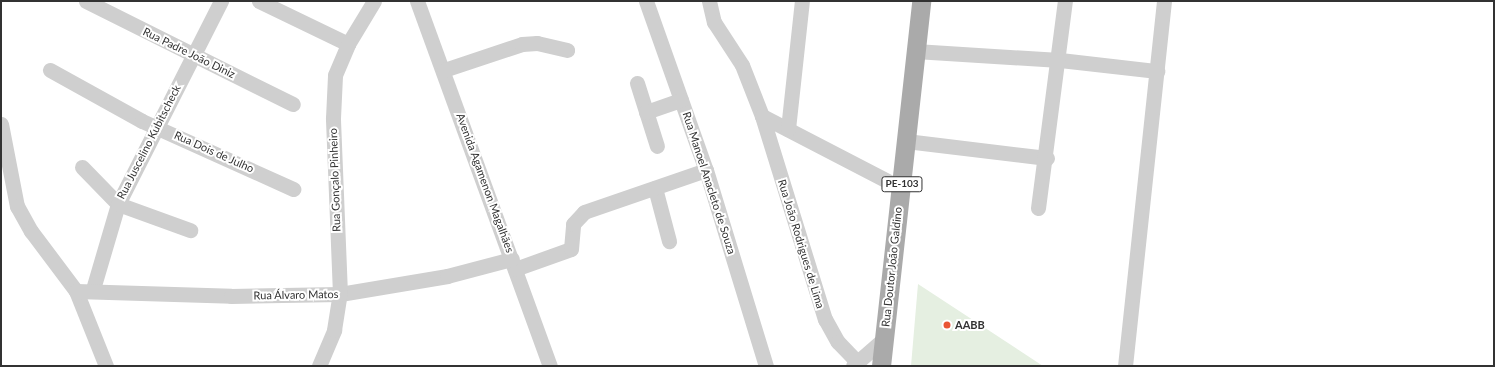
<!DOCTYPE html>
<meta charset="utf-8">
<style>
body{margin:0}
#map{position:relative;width:1495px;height:367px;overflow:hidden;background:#fff;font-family:Lato,sans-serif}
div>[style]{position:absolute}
.green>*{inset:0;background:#e5efe1}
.minor>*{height:15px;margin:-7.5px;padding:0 7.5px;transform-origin:7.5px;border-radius:7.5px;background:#cfcfcf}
.major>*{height:19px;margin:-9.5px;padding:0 9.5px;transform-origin:9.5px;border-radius:9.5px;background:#aaa}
.dots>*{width:11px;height:11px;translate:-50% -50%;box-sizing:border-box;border:2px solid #fff;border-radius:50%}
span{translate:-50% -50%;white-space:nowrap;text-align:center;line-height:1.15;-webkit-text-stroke:4px #fff;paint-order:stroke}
.shield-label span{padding:1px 3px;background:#fff;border:1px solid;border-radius:3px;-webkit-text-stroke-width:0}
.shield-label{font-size:10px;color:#323232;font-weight:700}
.street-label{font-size:11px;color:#323232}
.poi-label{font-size:11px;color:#323232;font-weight:700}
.left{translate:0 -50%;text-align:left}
.frame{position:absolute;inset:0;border:2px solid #323232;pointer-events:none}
</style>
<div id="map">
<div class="green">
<div style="clip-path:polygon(918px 284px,1043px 366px,911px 366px)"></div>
</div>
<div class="minor">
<div style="left:86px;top:1px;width:231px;rotate:26.5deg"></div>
<div style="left:259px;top:1px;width:99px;rotate:25.8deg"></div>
<div style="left:417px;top:1px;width:388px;rotate:70deg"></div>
<div style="left:646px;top:1px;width:179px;rotate:70.5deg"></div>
<div style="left:706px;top:170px;width:205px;rotate:73deg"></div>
<div style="left:709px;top:1px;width:22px;rotate:77deg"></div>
<div style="left:714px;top:22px;width:51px;rotate:56.9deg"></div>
<div style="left:742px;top:65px;width:55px;rotate:68.6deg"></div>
<div style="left:762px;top:116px;width:157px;rotate:27.4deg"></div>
<div style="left:915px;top:51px;width:145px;rotate:3.6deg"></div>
<div style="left:1060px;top:60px;width:98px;rotate:6.5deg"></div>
<div style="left:50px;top:70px;width:105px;rotate:29deg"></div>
<div style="left:142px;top:121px;width:166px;rotate:24.2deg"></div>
<div style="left:444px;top:70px;width:82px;rotate:-18.4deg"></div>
<div style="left:522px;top:44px;width:15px;rotate:-4deg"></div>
<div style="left:537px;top:43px;width:31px;rotate:13deg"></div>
<div style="left:637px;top:83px;width:66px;rotate:72.4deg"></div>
<div style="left:646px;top:112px;width:37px;rotate:-19deg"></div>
<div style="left:762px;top:116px;width:213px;rotate:72.8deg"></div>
<div style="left:825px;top:319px;width:26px;rotate:61deg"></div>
<div style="left:838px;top:342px;width:28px;rotate:46deg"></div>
<div style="left:1px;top:124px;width:84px;rotate:79deg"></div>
<div style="left:17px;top:206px;width:29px;rotate:61deg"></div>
<div style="left:31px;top:231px;width:75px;rotate:53.1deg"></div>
<div style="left:76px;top:291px;width:81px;rotate:68.2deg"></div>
<div style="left:788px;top:129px;width:129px;rotate:-83.8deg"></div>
<div style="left:906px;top:141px;width:142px;rotate:6.9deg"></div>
<div style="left:82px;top:167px;width:52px;rotate:45.8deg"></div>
<div style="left:118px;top:204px;width:77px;rotate:19.9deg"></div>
<div style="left:655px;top:188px;width:55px;rotate:75.2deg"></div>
<div style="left:1038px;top:208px;width:209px;rotate:-82.6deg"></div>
<div style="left:515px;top:269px;width:59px;rotate:-19.7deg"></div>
<div style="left:571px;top:249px;width:25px;rotate:-85deg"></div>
<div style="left:573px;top:224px;width:16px;rotate:-47deg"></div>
<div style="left:584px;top:212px;width:129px;rotate:-19deg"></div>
<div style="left:93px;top:289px;width:89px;rotate:-73.6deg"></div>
<div style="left:118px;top:204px;width:228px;rotate:-63.1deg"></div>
<div style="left:76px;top:291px;width:155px;rotate:1.8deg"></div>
<div style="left:231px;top:296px;width:109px;rotate:-1.1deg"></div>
<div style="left:340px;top:294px;width:109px;rotate:-9.5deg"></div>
<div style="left:447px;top:276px;width:67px;rotate:-14.7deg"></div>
<div style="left:319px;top:366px;width:39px;rotate:-67deg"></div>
<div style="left:334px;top:330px;width:36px;rotate:-81deg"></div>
<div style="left:340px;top:294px;width:176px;rotate:-92.3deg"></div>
<div style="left:333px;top:118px;width:43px;rotate:-87.3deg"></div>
<div style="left:335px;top:75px;width:34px;rotate:-67deg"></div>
<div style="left:348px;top:44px;width:50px;rotate:-58.8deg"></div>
<div style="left:853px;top:366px;width:43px;rotate:-41.2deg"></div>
<div style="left:1125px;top:366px;width:367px;rotate:-83.9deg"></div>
</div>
<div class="major">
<div style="left:881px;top:366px;width:367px;rotate:-83.7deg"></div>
</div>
<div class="dots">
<div style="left:947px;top:325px;background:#e95534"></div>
</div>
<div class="shield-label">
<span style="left:902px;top:184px">PE-103</span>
</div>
<div class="street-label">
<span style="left:189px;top:53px;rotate:26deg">Rua Padre João Diniz</span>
<span style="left:149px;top:142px;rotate:-63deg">Rua Juscelino Kubitscheck</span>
<span style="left:214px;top:152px;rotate:24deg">Rua Dois de Julho</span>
<span style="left:335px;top:180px;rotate:-92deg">Rua Gonçalo Pinheiro</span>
<span style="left:485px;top:183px;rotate:70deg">Avenida Agamenon Magalhães</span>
<span style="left:709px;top:183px;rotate:72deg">Rua Manoel Anacleto de Souza</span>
<span style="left:801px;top:244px;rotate:73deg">Rua João Rodrigues de Lima</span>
<span style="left:892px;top:267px;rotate:-84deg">Rua Doutor João Galdino</span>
<span style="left:296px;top:295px;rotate:-1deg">Rua Álvaro Matos</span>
</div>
<div class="poi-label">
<span class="left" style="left:955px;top:325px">AABB</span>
</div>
<div class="frame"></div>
</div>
